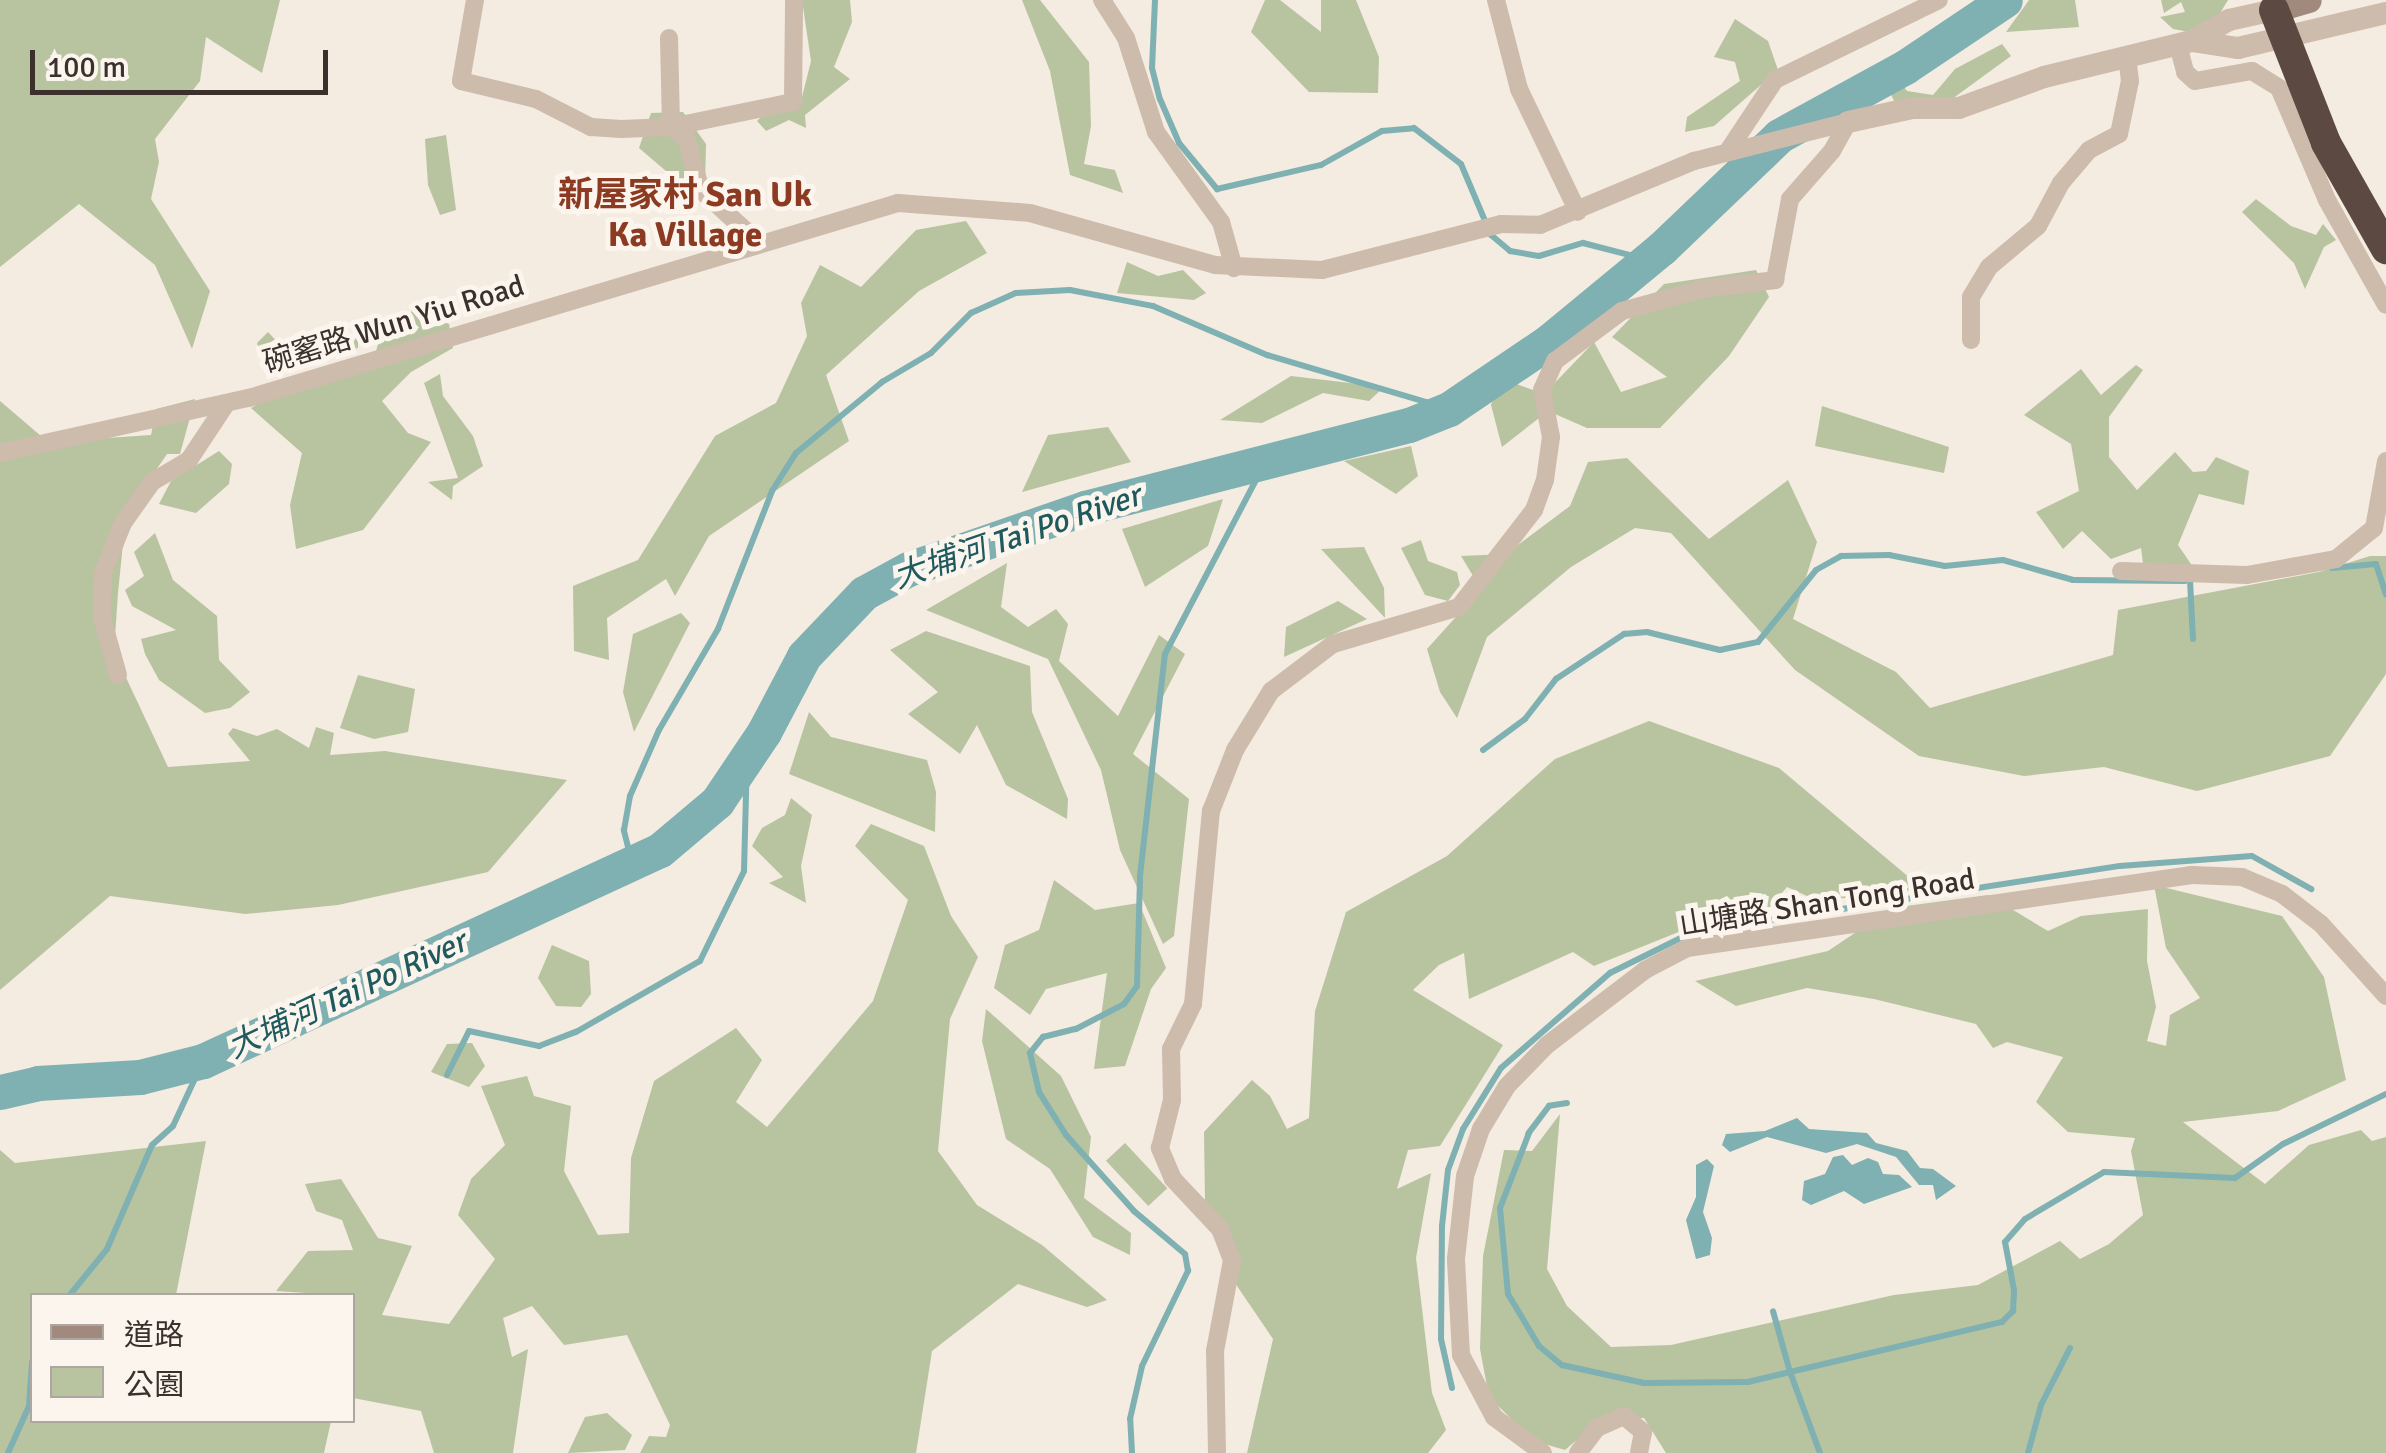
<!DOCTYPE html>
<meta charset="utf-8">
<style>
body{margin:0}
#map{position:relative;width:2386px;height:1453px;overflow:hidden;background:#f4ebe1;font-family:Signika,"Noto Sans TC",sans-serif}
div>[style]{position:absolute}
.green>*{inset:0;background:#b8c4a0;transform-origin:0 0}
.water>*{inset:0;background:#7fb0b2}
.stream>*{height:6px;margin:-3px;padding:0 3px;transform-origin:3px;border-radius:3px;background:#7fb0b2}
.river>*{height:35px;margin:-17.5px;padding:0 17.5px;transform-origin:17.5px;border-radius:17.5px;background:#7fb0b2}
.minor>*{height:18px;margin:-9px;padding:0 9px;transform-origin:9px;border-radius:9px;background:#cdbbac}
.tertiary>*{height:22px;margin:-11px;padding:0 11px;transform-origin:11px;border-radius:11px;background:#cdbbac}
.secondary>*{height:25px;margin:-12.5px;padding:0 12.5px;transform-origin:12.5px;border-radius:12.5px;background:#a18a7d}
.motorway>*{height:30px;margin:-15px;padding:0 15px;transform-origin:15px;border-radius:15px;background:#5c4a42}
span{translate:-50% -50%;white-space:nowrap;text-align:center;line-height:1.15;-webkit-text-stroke:10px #fbf5ee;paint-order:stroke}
.street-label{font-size:30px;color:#3b302b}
.water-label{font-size:32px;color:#1f5a5e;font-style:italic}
.quarter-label{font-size:35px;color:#8c3b22;font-weight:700}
.legend{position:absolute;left:30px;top:1293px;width:325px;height:130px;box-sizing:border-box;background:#fbf5ee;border:2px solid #aea6a0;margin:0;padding:12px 18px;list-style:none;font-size:30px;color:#3b302b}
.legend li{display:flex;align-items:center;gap:20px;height:50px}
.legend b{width:50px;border:2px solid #aea6a0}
.scale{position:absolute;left:30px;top:50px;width:298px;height:45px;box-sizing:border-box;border:5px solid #3b302b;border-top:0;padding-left:12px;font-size:30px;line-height:35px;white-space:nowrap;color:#3b302b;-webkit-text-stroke:8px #fbf5ee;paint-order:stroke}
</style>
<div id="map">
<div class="green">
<div style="clip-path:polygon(0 0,280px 0,262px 73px,206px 37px,200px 81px,155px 139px,159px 162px,151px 199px,210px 291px,192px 349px,155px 265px,79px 204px,0 267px)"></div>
<div style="clip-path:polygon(802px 0,850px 0,852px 22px,834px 67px,850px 79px,805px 115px,806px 128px,789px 120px,766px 131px,757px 121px,766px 112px,800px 105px,811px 61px)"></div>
<div style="clip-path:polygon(1022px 0,1040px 0,1089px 62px,1091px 126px,1084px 164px,1115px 170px,1123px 193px,1070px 175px,1050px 71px)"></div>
<div style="clip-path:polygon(1265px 0,1280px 0,1321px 32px,1321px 0,1356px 0,1379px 57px,1378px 93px,1309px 92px,1251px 32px)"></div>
<div style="clip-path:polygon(2029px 0,2075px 0,2079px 27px,2006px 32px)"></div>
<div style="clip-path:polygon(2161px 0,2228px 0,2216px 20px,2195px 33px,2173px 29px,2160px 17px,2185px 12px,2181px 2px,2164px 13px)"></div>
<div style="clip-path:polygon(1735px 19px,1768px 41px,1778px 70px,1714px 126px,1685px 132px,1687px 117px,1740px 81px,1735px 62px,1714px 57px)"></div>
<div style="clip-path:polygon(2002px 44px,2011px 56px,1941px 107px,1897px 107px,1887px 86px,1900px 81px,1907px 91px,1933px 95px,1955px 69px)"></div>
<div style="clip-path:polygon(683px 112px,706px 144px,705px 184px,687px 189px,639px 148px,651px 113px)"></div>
<div style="clip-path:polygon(446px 135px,456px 210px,440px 215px,428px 185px,425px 139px)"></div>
<div style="clip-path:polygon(2256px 199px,2291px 226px,2316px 235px,2323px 224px,2336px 240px,2324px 247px,2305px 289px,2294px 263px,2242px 212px)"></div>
<div style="clip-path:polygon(966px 221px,987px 253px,919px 291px,826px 375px,849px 441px,709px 536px,675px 596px,666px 579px,607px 618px,609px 660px,574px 651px,573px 586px,638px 560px,715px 436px,776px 403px,807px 336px,801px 303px,820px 265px,861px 287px,916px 230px)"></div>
<div style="clip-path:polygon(1127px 262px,1158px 276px,1183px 270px,1206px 293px,1194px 300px,1117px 293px)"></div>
<div style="clip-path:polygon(1756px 270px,1769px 297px,1729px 356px,1660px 428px,1587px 428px,1548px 411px,1502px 447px,1491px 405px,1500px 378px,1544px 394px,1594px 342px,1621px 392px,1667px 377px,1612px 337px,1664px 284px)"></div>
<div style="clip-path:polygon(412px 308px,449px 324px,453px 348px,411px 372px,382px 401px,408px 433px,431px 442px,363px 530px,296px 549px,290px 505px,302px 453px,251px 408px,305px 377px,376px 351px,381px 334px,408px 335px)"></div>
<div style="clip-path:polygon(268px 332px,283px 348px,303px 352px,358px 337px,358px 348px,267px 376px,257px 343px)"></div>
<div style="clip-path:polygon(2136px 365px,2143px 370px,2109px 417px,2109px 457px,2137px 490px,2175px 452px,2193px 472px,2206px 471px,2216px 457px,2249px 471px,2244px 505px,2199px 494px,2178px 545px,2195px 570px,2145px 578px,2141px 548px,2111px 559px,2082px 531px,2063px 549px,2036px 512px,2079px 491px,2071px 444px,2024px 415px,2081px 369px,2101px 395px)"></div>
<div style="clip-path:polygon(440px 374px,443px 396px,473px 436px,483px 466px,453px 486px,452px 500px,428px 482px,458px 478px,424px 383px)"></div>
<div style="clip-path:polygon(1291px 376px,1384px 387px,1369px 401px,1323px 393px,1262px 423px,1220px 420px)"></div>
<div style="clip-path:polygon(195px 399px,180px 454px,167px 454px,126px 514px,118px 593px,114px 652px,168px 767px,250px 761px,228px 734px,233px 728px,257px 736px,277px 729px,309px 748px,316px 727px,334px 733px,330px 755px,385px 751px,567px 780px,488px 872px,338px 905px,245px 914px,110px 896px,0 990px,0 401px,48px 442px,151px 435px,156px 409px)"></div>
<div style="clip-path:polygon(1822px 406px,1949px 447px,1944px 473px,1815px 446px)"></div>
<div style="clip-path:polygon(1108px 427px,1131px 462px,1022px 492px,1048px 435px)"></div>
<div style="clip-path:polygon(1411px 446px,1418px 476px,1396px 494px,1344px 461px)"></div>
<div style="clip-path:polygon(219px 451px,232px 464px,229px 484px,196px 513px,159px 504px,171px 481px)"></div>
<div style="clip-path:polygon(1627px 458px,1709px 539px,1788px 480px,1817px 542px,1793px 619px,1896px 672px,1930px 708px,2113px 655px,2118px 610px,2319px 572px,2370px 556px,2386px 556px,2386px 674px,2330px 756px,2197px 791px,2104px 767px,2024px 776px,1919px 756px,1795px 670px,1671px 533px,1635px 528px,1571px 567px,1487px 637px,1457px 718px,1440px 692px,1427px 649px,1481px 589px,1461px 556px,1506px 554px,1570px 506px,1588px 462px)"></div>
<div style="clip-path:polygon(1223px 499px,1208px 546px,1145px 587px,1122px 529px)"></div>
<div style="clip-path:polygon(155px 533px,173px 580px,217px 616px,219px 660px,250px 692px,230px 708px,205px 713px,159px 680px,145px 654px,141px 639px,176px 630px,132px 606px,125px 590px,144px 576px,134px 552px)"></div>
<div style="clip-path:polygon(1421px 540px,1428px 561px,1457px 572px,1460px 585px,1448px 601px,1425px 595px,1401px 548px)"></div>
<div style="clip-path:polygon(1364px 547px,1384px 588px,1385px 618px,1321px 549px)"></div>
<div style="clip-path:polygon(1007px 563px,1001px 607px,1028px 627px,1056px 609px,1068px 624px,1059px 661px,1118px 716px,1159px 635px,1185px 654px,1133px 754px,1189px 799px,1174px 936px,1163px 944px,1120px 850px,1101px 770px,1048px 659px,926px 610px)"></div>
<div style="clip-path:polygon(1338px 601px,1367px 619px,1284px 657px,1286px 627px)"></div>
<div style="clip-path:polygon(681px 613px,690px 623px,634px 732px,623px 692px,633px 634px)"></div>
<div style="clip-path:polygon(926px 631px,1030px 666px,1032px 712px,1068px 799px,1067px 819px,1006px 785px,977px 725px,960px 754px,908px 714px,938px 692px,890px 650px)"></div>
<div style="clip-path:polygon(358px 675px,415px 689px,408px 732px,374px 739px,340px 728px)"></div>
<div style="clip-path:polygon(809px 712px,831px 737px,927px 760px,936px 792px,935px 832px,789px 774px)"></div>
<div style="clip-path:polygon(1649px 721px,1779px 768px,1923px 889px,1818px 901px,1787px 887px,1770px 907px,1696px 925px,1594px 966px,1573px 952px,1469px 999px,1464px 953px,1439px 965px,1413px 990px,1503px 1045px,1440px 1146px,1408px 1150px,1397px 1189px,1431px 1173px,1416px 1258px,1432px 1393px,1446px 1430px,1428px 1453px,1247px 1453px,1273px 1339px,1237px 1286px,1205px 1202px,1204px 1132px,1252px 1080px,1270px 1096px,1287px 1129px,1309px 1118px,1315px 1011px,1346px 912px,1447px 856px,1555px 759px)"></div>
<div style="clip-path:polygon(791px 798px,812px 815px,801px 866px,806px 903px,769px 883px,783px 877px,752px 846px,762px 828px,785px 815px)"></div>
<div style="clip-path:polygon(871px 824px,924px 846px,951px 916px,978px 957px,950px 1019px,938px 1151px,977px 1205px,1042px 1245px,1107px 1300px,1087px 1307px,1018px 1284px,932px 1351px,916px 1453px,640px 1453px,649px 1436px,666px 1437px,670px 1425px,627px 1335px,564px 1345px,532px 1306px,503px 1318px,512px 1357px,528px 1349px,513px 1453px,434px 1453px,421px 1411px,353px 1398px,352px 1296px,276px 1291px,308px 1251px,353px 1250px,342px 1220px,316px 1211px,305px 1184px,341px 1179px,378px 1238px,412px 1246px,382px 1315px,449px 1324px,495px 1259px,458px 1215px,471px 1179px,505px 1145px,481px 1086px,527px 1076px,534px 1096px,571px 1106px,564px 1171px,598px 1235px,629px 1233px,631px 1158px,654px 1081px,736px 1028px,762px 1060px,736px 1102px,767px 1127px,873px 1001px,908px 900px,855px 846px)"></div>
<div style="clip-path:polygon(1054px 880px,1095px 910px,1139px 903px,1166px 968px,1151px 989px,1125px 1066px,1094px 1069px,1107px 973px,1046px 989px,1030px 1015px,994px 988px,1005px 945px,1039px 930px)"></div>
<div style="clip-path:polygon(2154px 885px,2282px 916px,2324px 977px,2346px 1080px,2278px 1111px,2183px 1122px,2265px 1184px,2309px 1145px,2361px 1130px,2372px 1141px,2386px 1137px,2386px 1453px,1666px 1453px,1644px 1418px,1600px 1420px,1565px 1450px,1534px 1441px,1489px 1397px,1480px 1349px,1483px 1256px,1504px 1150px,1532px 1151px,1560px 1114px,1547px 1269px,1567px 1306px,1611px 1347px,1671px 1345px,1894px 1295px,1978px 1285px,2060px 1241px,2080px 1259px,2109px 1244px,2143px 1215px,2131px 1151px,2135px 1138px,2068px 1132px,2036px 1102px,2063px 1057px,2007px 1042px,1993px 1048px,1976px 1024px,1874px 999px,1807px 988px,1736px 1006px,1695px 981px,1828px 951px,1892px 908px,1988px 895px,2048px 931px,2081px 916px,2148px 909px,2147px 961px,2156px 1007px,2147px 1041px,2166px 1046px,2170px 1015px,2200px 998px,2166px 948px)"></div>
<div style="clip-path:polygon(552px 945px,589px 961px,591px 994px,581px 1007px,556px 1006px,538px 978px)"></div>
<div style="clip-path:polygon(986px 1009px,1061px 1076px,1091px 1137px,1084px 1198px,1131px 1233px,1130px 1255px,1093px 1237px,1050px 1169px,1006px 1139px,982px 1041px)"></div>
<div style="clip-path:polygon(472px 1043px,485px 1066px,469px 1087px,431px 1072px,447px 1044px)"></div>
<div style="clip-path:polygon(206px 1141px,176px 1295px,32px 1296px,32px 1420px,331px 1421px,324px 1453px,0 1453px,0 1150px,15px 1163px)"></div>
<div style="left:1125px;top:1143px;width:62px;height:26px;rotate:47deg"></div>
<div style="clip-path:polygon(607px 1413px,632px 1435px,625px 1450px,568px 1453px,585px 1417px)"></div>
</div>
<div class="water">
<div style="clip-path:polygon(1797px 1118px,1809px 1129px,1867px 1133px,1876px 1143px,1907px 1151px,1920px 1168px,1933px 1169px,1956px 1186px,1936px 1200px,1933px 1185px,1919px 1185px,1896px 1157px,1857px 1144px,1826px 1153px,1767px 1137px,1730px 1152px,1722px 1145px,1726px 1134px,1765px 1131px)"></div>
<div style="clip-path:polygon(1843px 1155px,1852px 1165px,1868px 1158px,1878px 1162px,1883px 1174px,1899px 1175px,1912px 1187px,1864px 1204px,1844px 1191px,1811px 1205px,1802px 1200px,1804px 1181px,1825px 1174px,1833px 1157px)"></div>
<div style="clip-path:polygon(1707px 1159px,1714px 1166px,1703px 1212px,1712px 1238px,1710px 1255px,1696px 1259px,1686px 1220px,1696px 1197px,1696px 1165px)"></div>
</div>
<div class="stream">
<div style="left:1155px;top:0;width:68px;rotate:92.5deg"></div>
<div style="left:1152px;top:68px;width:32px;rotate:76deg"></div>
<div style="left:1160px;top:99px;width:48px;rotate:66.6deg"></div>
<div style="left:1179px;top:143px;width:60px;rotate:50.4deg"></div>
<div style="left:1217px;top:189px;width:107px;rotate:-13deg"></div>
<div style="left:1321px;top:165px;width:70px;rotate:-29.1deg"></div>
<div style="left:1382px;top:131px;width:32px;rotate:-5deg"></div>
<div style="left:1414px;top:128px;width:59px;rotate:37.5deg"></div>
<div style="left:1461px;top:164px;width:77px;rotate:67.1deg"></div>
<div style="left:1491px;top:235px;width:25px;rotate:40deg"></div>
<div style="left:1510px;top:251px;width:29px;rotate:10deg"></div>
<div style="left:1539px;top:256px;width:46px;rotate:-16.5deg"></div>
<div style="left:1583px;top:243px;width:64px;rotate:14.5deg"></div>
<div style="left:2332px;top:568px;width:44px;rotate:-5.2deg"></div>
<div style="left:2376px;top:564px;width:32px;rotate:72deg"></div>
<div style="left:2190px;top:580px;width:59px;rotate:87.1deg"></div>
<div style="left:1483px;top:750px;width:52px;rotate:-36.4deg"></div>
<div style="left:1525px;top:719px;width:51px;rotate:-52.2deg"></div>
<div style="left:1556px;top:679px;width:82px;rotate:-33.5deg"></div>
<div style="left:1624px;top:634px;width:23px;rotate:-5deg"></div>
<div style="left:1647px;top:632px;width:75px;rotate:13.9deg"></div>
<div style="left:1720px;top:650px;width:39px;rotate:-12deg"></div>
<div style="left:1758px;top:642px;width:92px;rotate:-51.1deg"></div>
<div style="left:1816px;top:570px;width:29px;rotate:-29deg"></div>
<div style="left:1841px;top:556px;width:48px;rotate:-1.2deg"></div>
<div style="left:1889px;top:555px;width:57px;rotate:11.1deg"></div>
<div style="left:1945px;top:566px;width:58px;rotate:-5.9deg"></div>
<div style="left:2003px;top:560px;width:73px;rotate:15.9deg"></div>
<div style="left:2073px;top:580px;width:112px;rotate:0.5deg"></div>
<div style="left:631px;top:859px;width:30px;rotate:-104deg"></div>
<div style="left:624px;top:830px;width:35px;rotate:-80deg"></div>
<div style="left:630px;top:796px;width:72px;rotate:-66.3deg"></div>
<div style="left:659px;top:730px;width:117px;rotate:-59.7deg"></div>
<div style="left:718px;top:629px;width:148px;rotate:-68.6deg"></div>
<div style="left:772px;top:491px;width:45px;rotate:-57.7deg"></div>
<div style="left:796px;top:453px;width:112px;rotate:-39.5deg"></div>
<div style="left:882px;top:382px;width:57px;rotate:-30.6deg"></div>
<div style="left:931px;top:353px;width:57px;rotate:-45deg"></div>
<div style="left:971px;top:313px;width:49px;rotate:-24deg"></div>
<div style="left:1016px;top:293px;width:54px;rotate:-3.2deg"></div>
<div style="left:1070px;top:290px;width:85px;rotate:10.9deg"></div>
<div style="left:1153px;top:306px;width:124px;rotate:23.3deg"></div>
<div style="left:1267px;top:355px;width:190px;rotate:16.5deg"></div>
<div style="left:447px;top:1075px;width:49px;rotate:-63.4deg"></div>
<div style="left:469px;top:1031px;width:72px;rotate:12.1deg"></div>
<div style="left:539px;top:1046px;width:40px;rotate:-21deg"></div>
<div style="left:576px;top:1032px;width:143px;rotate:-29.8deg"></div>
<div style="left:700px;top:961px;width:100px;rotate:-63.9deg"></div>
<div style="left:744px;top:871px;width:111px;rotate:-88.5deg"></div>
<div style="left:1567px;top:1103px;width:18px;rotate:171deg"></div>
<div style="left:1549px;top:1106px;width:34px;rotate:127deg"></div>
<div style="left:1529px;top:1133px;width:80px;rotate:111.1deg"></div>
<div style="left:1500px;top:1208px;width:86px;rotate:84.7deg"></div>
<div style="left:1508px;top:1294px;width:61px;rotate:59.2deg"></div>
<div style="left:1539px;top:1346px;width:30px;rotate:40deg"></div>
<div style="left:1562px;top:1365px;width:84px;rotate:12.4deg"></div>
<div style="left:1644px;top:1383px;width:104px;rotate:-0.6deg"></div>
<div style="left:1748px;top:1382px;width:43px;rotate:-13.4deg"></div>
<div style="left:1790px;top:1372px;width:63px;rotate:-105.6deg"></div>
<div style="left:69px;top:1296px;width:60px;rotate:-51deg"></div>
<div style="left:107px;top:1249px;width:113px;rotate:-66.6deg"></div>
<div style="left:152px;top:1145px;width:28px;rotate:-42deg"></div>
<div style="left:173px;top:1126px;width:72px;rotate:-65.2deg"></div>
<div style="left:1452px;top:1388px;width:50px;rotate:-102.7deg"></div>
<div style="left:1441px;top:1339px;width:113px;rotate:-89.5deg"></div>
<div style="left:1442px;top:1226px;width:56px;rotate:-83.9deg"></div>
<div style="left:1448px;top:1170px;width:44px;rotate:-69.9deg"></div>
<div style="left:1463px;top:1129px;width:72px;rotate:-58.1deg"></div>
<div style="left:1501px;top:1068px;width:145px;rotate:-41.1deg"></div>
<div style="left:1610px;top:973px;width:93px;rotate:-26.3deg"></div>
<div style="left:1693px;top:932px;width:432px;rotate:-8.8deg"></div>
<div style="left:2120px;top:866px;width:132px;rotate:-4.3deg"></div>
<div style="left:2252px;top:856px;width:68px;rotate:29.2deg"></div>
<div style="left:8px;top:1453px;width:51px;rotate:-65.9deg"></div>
<div style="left:29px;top:1406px;width:44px;rotate:-86.1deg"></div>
<div style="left:1132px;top:1453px;width:34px;rotate:-93deg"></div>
<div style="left:1130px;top:1419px;width:54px;rotate:-77.2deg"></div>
<div style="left:1142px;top:1366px;width:106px;rotate:-64.2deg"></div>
<div style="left:1188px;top:1271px;width:17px;rotate:-100deg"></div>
<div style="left:1185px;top:1254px;width:67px;rotate:-139.9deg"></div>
<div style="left:1134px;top:1211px;width:102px;rotate:-131.8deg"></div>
<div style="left:1066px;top:1135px;width:51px;rotate:-122.1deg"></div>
<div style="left:1039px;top:1092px;width:40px;rotate:-103deg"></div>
<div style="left:1030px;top:1053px;width:21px;rotate:-51deg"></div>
<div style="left:1043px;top:1037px;width:34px;rotate:-14deg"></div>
<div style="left:1076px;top:1029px;width:54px;rotate:-27.5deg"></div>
<div style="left:1124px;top:1004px;width:22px;rotate:-54deg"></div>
<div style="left:1137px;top:986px;width:110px;rotate:-88.4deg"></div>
<div style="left:1140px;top:876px;width:223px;rotate:-83.6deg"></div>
<div style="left:1165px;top:654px;width:222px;rotate:-62.4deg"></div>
<div style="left:1820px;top:1453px;width:86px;rotate:-110.3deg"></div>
<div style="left:1790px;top:1372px;width:218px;rotate:-13.3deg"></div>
<div style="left:2002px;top:1322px;width:16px;rotate:-45deg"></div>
<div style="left:2013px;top:1311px;width:21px;rotate:-87deg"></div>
<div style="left:2014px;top:1290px;width:49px;rotate:-100.6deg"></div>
<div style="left:2005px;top:1242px;width:30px;rotate:-49deg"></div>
<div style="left:2025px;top:1219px;width:92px;rotate:-30.7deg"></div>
<div style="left:2104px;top:1172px;width:131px;rotate:2.6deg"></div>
<div style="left:2235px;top:1178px;width:59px;rotate:-35.3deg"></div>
<div style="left:2283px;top:1144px;width:114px;rotate:-25.9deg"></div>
<div style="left:2028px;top:1453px;width:50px;rotate:-74.8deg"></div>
<div style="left:2041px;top:1405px;width:64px;rotate:-63deg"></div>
</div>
<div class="river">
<div style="left:0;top:1092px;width:39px;rotate:-13deg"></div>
<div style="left:38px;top:1083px;width:102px;rotate:-3.4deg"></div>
<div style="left:140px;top:1077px;width:65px;rotate:-14.3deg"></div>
<div style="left:203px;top:1061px;width:503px;rotate:-24.78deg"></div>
<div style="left:660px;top:850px;width:75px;rotate:-40.1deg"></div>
<div style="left:717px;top:802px;width:84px;rotate:-56.1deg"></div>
<div style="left:764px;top:732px;width:86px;rotate:-62.2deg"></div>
<div style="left:804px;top:656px;width:87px;rotate:-46.4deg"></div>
<div style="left:864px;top:593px;width:50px;rotate:-28.6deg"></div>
<div style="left:908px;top:569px;width:187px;rotate:-19deg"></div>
<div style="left:1085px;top:508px;width:334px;rotate:-14.4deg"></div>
<div style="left:1409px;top:425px;width:43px;rotate:-21.8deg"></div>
<div style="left:1449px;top:409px;width:120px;rotate:-34.1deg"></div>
<div style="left:1548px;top:342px;width:148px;rotate:-39.5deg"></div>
<div style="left:1662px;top:248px;width:162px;rotate:-43.7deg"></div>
<div style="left:1779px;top:136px;width:144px;rotate:-28.7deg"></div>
<div style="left:1905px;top:67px;width:120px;rotate:-33.8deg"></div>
</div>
<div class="minor">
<div style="left:475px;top:0;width:82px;rotate:99.8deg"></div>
<div style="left:461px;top:81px;width:77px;rotate:13.5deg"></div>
<div style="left:536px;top:99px;width:62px;rotate:27deg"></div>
<div style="left:591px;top:127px;width:30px;rotate:4deg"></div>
<div style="left:621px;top:129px;width:50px;rotate:-2.3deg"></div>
<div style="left:671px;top:127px;width:125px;rotate:-11.6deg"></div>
<div style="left:793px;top:102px;width:102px;rotate:-89.4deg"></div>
<div style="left:1102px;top:0;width:45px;rotate:57.7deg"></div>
<div style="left:1126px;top:38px;width:99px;rotate:72.3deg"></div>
<div style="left:1156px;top:132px;width:111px;rotate:54.2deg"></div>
<div style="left:1221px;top:222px;width:48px;rotate:74.2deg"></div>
<div style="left:1496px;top:0;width:92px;rotate:75.5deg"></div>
<div style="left:1519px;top:89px;width:136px;rotate:64.4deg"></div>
<div style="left:669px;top:38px;width:89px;rotate:88.7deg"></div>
<div style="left:2178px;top:45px;width:28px;rotate:75deg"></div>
<div style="left:2185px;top:72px;width:13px;rotate:42deg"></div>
<div style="left:2195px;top:81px;width:58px;rotate:-10deg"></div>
<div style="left:2252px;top:71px;width:32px;rotate:32deg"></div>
<div style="left:2279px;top:88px;width:122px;rotate:66.8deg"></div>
<div style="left:2327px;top:200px;width:120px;rotate:60.7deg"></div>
<div style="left:671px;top:127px;width:19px;rotate:36deg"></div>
<div style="left:686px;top:138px;width:54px;rotate:73.9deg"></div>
<div style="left:701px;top:190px;width:76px;rotate:42.3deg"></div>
<div style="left:1728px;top:151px;width:85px;rotate:-56.5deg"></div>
<div style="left:1775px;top:80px;width:182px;rotate:-26deg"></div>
<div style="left:1971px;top:340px;width:43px;rotate:-90deg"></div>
<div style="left:1971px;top:297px;width:35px;rotate:-59deg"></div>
<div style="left:1989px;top:267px;width:64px;rotate:-39.9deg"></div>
<div style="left:2038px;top:226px;width:49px;rotate:-61.9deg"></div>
<div style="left:2061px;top:183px;width:43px;rotate:-49.7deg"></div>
<div style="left:2089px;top:150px;width:34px;rotate:-28deg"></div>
<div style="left:2119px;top:134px;width:54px;rotate:-78.3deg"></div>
<div style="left:2130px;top:81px;width:23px;rotate:-97deg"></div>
<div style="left:0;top:453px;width:255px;rotate:-12.5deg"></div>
<div style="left:249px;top:398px;width:678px;rotate:-16.72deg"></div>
<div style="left:898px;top:203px;width:132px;rotate:4.3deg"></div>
<div style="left:1030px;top:213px;width:192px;rotate:15.7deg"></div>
<div style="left:1215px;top:265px;width:107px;rotate:2.7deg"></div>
<div style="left:1322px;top:270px;width:185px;rotate:-14.4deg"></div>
<div style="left:1501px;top:224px;width:39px;rotate:1deg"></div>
<div style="left:1540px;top:225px;width:167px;rotate:-22.6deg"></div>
<div style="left:1694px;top:161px;width:159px;rotate:-14.2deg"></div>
<div style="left:2121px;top:571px;width:126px;rotate:1.8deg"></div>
<div style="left:2247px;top:575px;width:90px;rotate:-10.2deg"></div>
<div style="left:2336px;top:559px;width:49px;rotate:-39.2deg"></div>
<div style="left:2374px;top:528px;width:68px;rotate:-79.8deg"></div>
<div style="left:118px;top:675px;width:59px;rotate:-105.7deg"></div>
<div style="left:102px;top:618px;width:45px;rotate:-88.7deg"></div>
<div style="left:103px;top:573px;width:54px;rotate:-68.2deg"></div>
<div style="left:123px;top:523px;width:50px;rotate:-54.7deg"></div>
<div style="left:152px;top:482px;width:43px;rotate:-30.7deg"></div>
<div style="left:189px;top:460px;width:67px;rotate:-56.5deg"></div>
<div style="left:1217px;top:1453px;width:102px;rotate:-91.1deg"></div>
<div style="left:1215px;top:1351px;width:93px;rotate:-79.4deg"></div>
<div style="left:1232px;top:1260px;width:33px;rotate:-111deg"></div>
<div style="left:1220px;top:1229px;width:69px;rotate:-133.2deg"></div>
<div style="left:1173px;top:1179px;width:34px;rotate:-113deg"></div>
<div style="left:1160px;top:1148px;width:49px;rotate:-76deg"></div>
<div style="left:1172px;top:1100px;width:51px;rotate:-91.1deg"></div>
<div style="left:1171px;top:1049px;width:50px;rotate:-63.9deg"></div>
<div style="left:1193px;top:1004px;width:194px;rotate:-84.7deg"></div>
<div style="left:1211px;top:811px;width:66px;rotate:-68.5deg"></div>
<div style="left:1235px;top:750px;width:69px;rotate:-58.6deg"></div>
<div style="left:1271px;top:691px;width:78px;rotate:-37.2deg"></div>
<div style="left:1333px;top:644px;width:131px;rotate:-16.4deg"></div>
<div style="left:1459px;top:607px;width:123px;rotate:-52.3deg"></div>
<div style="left:1534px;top:510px;width:32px;rotate:-70deg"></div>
<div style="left:1545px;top:480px;width:43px;rotate:-82.1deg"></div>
<div style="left:1551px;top:437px;width:48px;rotate:-100.8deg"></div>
<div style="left:1542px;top:390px;width:32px;rotate:-66deg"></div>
<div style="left:1555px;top:361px;width:84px;rotate:-36.7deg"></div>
<div style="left:1622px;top:311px;width:83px;rotate:-15.4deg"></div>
<div style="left:1702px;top:289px;width:74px;rotate:-7deg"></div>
<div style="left:1775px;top:280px;width:82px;rotate:-79.5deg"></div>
<div style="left:1790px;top:199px;width:64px;rotate:-48.8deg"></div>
<div style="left:1832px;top:151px;width:33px;rotate:-61deg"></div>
<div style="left:1543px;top:1453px;width:61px;rotate:-143.7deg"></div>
<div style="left:1494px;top:1417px;width:70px;rotate:-118deg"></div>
<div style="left:1461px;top:1355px;width:96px;rotate:-93deg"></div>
<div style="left:1456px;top:1259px;width:83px;rotate:-83.8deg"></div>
<div style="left:1465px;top:1176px;width:50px;rotate:-71.2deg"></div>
<div style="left:1481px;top:1129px;width:50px;rotate:-58.8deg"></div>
<div style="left:1507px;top:1086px;width:57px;rotate:-45.7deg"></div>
<div style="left:1547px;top:1045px;width:123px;rotate:-37.4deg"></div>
<div style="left:1645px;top:970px;width:47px;rotate:-27.6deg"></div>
<div style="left:1687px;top:948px;width:510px;rotate:-8.23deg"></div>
<div style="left:2192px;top:875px;width:50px;rotate:2.3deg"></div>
<div style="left:2242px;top:877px;width:43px;rotate:23deg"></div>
<div style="left:2282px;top:894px;width:49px;rotate:37.6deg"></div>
<div style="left:2321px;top:924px;width:97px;rotate:47.9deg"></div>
<div style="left:1578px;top:1453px;width:31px;rotate:-53deg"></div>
<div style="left:1597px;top:1428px;width:30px;rotate:-24deg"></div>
<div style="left:1624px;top:1416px;width:25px;rotate:40deg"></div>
<div style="left:1643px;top:1432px;width:21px;rotate:101deg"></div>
</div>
<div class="tertiary">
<div style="left:2192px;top:41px;width:47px;rotate:8.7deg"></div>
<div style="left:2238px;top:48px;width:152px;rotate:-13.3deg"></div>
<div style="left:1848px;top:122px;width:66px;rotate:-12.2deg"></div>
<div style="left:1913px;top:108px;width:46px"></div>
<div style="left:1959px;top:108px;width:90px;rotate:-20deg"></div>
<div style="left:2044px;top:77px;width:152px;rotate:-13.7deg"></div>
<div style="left:2192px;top:41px;width:43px;rotate:-29.6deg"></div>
<div style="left:2229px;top:20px;width:46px;rotate:-12.5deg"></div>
</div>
<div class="secondary">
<div style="left:2274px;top:10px;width:36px;rotate:-16deg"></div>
</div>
<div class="motorway">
<div style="left:2274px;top:10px;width:143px;rotate:68.6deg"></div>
<div style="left:2326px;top:143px;width:122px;rotate:60.5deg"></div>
</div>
<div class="street-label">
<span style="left:394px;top:325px;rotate:-17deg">碗窰路 Wun Yiu Road</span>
<span style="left:1827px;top:903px;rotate:-9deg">山塘路 Shan Tong Road</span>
</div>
<div class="water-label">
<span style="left:1017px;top:537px;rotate:-19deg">大埔河 Tai Po River</span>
<span style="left:347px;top:995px;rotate:-25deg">大埔河 Tai Po River</span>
</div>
<div class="quarter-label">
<span style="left:685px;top:215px">新屋家村 San Uk<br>Ka Village</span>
</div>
<ul class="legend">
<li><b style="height:12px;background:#a18a7d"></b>道路</li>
<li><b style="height:28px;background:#b8c4a0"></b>公園</li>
</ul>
<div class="scale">100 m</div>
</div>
